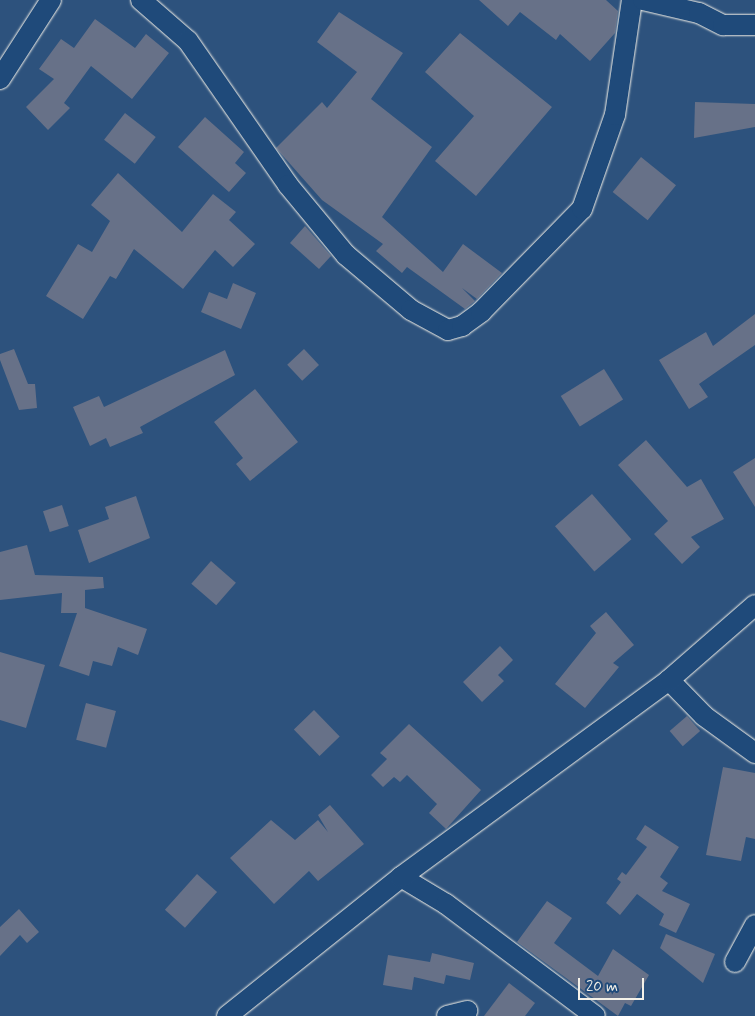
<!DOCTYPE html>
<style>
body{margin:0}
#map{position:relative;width:755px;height:1016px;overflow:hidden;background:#2d527d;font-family:Mynerve,sans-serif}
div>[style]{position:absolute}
.building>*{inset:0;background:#677188;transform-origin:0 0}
.roads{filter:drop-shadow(0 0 1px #f4f1e8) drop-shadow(0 0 1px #f4f1e8)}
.street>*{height:20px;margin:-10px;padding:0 10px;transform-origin:10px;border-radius:10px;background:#1f4a7a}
span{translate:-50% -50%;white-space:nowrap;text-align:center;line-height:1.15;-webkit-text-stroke:4px #1f4a7a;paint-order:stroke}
.scale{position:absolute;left:578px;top:978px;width:66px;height:22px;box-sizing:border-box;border:2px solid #f4f1e8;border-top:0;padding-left:6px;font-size:15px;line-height:18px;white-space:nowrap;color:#f4f1e8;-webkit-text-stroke:4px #1f4a7a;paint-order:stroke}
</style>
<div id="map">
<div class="building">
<div style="clip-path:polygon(479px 0,606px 0,618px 11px,615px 33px,590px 61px,560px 34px,556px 40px,520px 12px,508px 26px)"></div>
<div style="clip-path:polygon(339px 12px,403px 53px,371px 99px,432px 147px,382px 217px,443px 272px,463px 244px,502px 273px,477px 299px,462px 288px,475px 301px,465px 309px,407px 267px,402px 273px,376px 251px,383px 244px,322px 200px,276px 148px,322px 102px,327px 108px,357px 72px,317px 42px)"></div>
<div style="clip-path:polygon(95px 19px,135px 48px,146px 34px,169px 53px,132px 99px,91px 66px,64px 103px,70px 108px,48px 130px,26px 107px,54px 79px,39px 69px,61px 39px,74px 48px)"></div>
<div style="clip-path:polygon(460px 33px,552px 107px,476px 196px,435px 161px,474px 116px,425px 72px)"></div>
<div style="clip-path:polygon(695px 102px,755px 104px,755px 127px,694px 138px)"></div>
<div style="left:125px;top:113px;width:39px;height:34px;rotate:38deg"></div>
<div style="clip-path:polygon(205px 117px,244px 152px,235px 163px,246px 173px,229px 192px,178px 147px)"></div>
<div style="left:641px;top:157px;width:45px;height:45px;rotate:39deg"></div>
<div style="clip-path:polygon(118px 173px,182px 232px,213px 194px,236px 212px,229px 220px,255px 244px,233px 267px,215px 250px,183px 289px,134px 249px,116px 279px,110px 276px,83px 319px,46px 296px,78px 244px,92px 252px,110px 221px,91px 205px)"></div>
<div style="clip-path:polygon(305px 226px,331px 256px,319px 269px,290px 243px)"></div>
<div style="clip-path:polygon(233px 283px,256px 293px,241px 329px,201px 312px,209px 292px,227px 299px)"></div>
<div style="clip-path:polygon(755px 314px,755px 345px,699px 384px,708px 397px,689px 409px,659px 360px,706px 332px,713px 346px)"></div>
<div style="clip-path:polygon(14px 349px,28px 384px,35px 384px,37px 408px,19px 410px,0 360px,0 354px)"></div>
<div style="left:304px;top:349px;width:22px;height:23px;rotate:47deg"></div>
<div style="clip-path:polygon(225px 350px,235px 375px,140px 427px,143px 433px,110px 447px,106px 438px,90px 446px,73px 407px,99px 396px,104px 407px)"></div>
<div style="left:604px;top:369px;width:36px;height:51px;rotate:58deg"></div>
<div style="clip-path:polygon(255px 389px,298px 442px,250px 481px,236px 464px,243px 458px,214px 422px)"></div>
<div style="clip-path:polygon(646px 440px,687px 487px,701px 479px,724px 519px,691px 537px,700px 547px,682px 564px,654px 534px,668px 521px,618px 465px)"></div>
<div style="clip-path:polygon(755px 458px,755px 507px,733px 472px)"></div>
<div style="left:592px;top:494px;width:60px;height:49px;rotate:49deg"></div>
<div style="clip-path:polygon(136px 496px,150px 538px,89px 563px,78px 530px,109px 519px,105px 507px)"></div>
<div style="left:62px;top:505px;width:22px;height:20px;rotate:72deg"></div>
<div style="clip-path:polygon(27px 545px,35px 575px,103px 577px,104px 588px,85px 590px,85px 608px,147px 629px,138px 655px,118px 647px,112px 666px,93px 661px,89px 676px,59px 666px,77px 613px,61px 613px,62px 593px,0 600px,0 552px)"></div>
<div style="left:211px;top:561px;width:33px;height:30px;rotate:41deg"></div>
<div style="clip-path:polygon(606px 612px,634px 645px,613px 663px,619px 667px,585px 708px,555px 684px,596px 633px,590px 626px)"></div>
<div style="clip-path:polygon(500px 646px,513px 660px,498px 675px,504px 681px,482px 702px,463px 682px)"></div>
<div style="clip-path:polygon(0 652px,45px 665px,26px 728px,0 720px)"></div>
<div style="left:86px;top:703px;width:31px;height:38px;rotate:15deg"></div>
<div style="left:314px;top:710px;width:37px;height:28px;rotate:46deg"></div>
<div style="left:687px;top:716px;width:20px;height:23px;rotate:49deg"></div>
<div style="clip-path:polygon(409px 724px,481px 790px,446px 829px,429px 813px,437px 804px,407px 775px,400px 782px,394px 777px,383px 787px,371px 775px,387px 759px,380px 753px)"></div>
<div style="clip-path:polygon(723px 767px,755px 773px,755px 839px,746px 837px,741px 861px,706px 855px)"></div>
<div style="clip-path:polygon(330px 805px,364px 844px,318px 881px,309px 871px,274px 904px,230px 858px,271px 820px,295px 840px,318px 820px,328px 832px,318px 815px)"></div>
<div style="clip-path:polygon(645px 825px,679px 847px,660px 877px,668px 883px,662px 891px,690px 904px,676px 933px,659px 925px,664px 914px,637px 894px,620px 915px,606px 903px,621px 882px,617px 879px,622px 872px,626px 875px,647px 847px,636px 839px)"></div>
<div style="left:197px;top:874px;width:27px;height:48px;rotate:42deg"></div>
<div style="clip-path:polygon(547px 901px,572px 918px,554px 943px,598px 976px,613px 949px,649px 975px,631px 1006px,625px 1003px,618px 1016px,517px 942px)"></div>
<div style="clip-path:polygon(19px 909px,39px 932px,27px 943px,20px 935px,0 956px,0 927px)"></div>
<div style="clip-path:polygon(666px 934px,715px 954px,703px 983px,660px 948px)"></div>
<div style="clip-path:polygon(432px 953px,474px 963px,470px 980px,446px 975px,444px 984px,414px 977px,412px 990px,383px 985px,388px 955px,430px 962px)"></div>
<div style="clip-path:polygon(509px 983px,535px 1003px,525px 1016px,484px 1016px)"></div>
</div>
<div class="roads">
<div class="street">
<div style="left:141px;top:0;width:62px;rotate:41.1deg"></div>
<div style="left:188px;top:41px;width:175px;rotate:55.2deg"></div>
<div style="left:288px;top:185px;width:91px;rotate:50.4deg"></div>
<div style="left:346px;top:255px;width:85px;rotate:40.2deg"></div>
<div style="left:411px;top:310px;width:42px;rotate:28.4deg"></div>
<div style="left:448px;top:330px;width:15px;rotate:-16deg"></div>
<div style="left:462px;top:326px;width:24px;rotate:-36deg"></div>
<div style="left:481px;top:312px;width:144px;rotate:-45.6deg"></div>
<div style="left:582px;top:209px;width:100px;rotate:-70.7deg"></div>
<div style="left:615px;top:115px;width:116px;rotate:-81.6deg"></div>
<div style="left:643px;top:0;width:57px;rotate:13.1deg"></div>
<div style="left:699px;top:13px;width:27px;rotate:27deg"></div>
<div style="left:723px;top:25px;width:32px"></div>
<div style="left:0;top:79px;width:94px;rotate:-57.2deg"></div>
<div style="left:669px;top:680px;width:50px;rotate:45.8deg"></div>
<div style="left:704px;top:716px;width:63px;rotate:36deg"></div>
<div style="left:401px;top:877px;width:52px;rotate:31deg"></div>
<div style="left:446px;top:904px;width:186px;rotate:36.9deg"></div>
<div style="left:735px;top:962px;width:42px;rotate:-61.6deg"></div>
<div style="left:227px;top:1016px;width:223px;rotate:-38.6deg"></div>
<div style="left:401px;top:877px;width:333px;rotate:-36.3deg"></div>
<div style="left:669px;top:680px;width:114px;rotate:-41.1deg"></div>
<div style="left:447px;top:1016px;width:21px;rotate:-14deg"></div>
</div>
</div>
<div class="scale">20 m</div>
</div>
